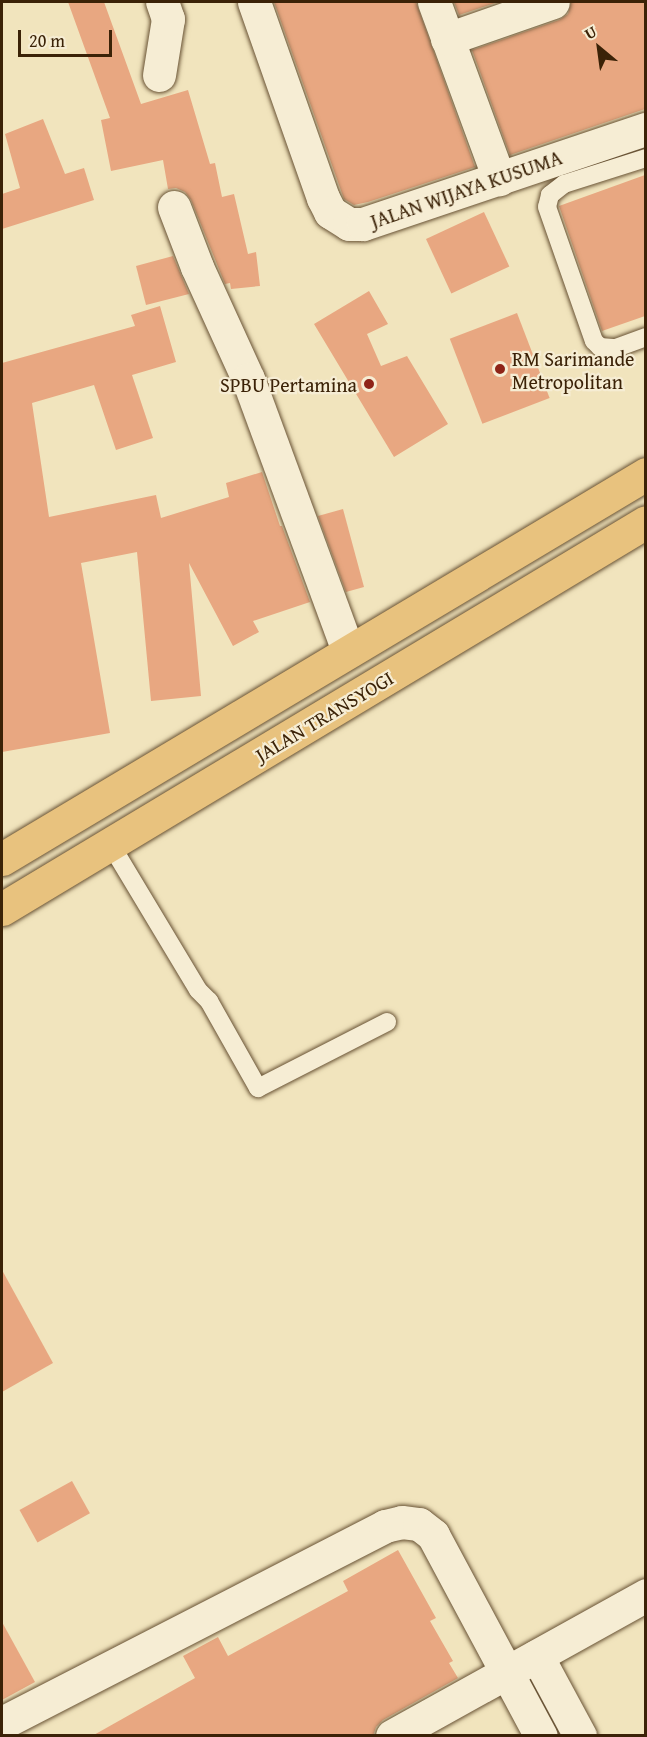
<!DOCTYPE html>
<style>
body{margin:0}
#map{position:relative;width:647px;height:1737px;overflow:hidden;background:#f1e4bd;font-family:"Gentium Book Plus",serif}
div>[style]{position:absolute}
.building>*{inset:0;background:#e8a781;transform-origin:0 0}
.roads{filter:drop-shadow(0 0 2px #685234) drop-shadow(0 0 2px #685234)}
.service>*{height:18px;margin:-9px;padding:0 9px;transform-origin:9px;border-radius:9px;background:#f6edd4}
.minor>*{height:33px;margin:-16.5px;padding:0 16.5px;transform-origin:16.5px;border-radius:16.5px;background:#f6edd4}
.trunk>*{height:33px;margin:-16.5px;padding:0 16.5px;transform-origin:16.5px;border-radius:16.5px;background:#e8c27e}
.dots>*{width:16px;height:16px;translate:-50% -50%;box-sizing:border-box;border:3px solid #f6edd4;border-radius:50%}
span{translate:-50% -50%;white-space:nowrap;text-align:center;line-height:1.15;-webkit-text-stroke:4.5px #f6edd4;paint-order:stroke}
.street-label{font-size:20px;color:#3b2207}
.poi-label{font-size:20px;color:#3b2207}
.left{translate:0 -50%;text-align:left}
.right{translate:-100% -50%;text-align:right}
.frame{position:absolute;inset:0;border:3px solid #3b2207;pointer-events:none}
.north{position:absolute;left:569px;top:18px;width:60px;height:60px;-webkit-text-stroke:4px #f6edd4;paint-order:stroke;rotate:331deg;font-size:16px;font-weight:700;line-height:24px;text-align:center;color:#3b2207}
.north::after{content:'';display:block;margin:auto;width:21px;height:27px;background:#3b2207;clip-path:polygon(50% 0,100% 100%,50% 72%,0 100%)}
.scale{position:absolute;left:18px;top:30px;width:94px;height:27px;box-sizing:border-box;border:3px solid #3b2207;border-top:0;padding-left:8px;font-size:18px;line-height:21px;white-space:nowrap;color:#3b2207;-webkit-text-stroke:4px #f6edd4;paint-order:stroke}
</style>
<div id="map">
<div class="building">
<div style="clip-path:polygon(68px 2px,104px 2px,141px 104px,188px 90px,210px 164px,215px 163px,222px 197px,234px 194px,248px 254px,256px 252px,260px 286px,231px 289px,230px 283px,225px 284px,191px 200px,185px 192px,176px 188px,168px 189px,163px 160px,111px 171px,101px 120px,110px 118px)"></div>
<div style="clip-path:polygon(274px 2px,416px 2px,475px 167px,368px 202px,354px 205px,344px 199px)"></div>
<div style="clip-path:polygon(454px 2px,498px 2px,459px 15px)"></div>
<div style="clip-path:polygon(571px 2px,645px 2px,645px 109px,510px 155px,472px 50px,559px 20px,568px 14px)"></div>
<div style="clip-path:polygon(43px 119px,65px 174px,84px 168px,94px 200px,2px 229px,2px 194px,20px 188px,5px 134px)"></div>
<div style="clip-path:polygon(645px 175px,645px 316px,602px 331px,559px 206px)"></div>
<div style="left:484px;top:212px;width:60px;height:64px;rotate:65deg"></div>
<div style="clip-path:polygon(173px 256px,189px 294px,146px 305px,136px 266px)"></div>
<div style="clip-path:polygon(369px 291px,388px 324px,367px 334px,381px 366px,407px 356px,448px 424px,394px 457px,314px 324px)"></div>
<div style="clip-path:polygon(160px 306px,176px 362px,132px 375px,153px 438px,116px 450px,94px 385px,32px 403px,49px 517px,156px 495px,161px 518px,229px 497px,226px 483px,262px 472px,280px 526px,282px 526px,310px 602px,253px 621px,259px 632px,233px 646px,189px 563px,201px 696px,151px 701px,137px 552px,81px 563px,110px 733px,2px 752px,2px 363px,135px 326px,131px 315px)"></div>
<div style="left:517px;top:313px;width:91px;height:72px;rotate:69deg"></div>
<div style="clip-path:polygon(343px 509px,364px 587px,346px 592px,318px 516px)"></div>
<div style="clip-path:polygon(2px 1270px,53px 1363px,2px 1392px)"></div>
<div style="left:72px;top:1481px;width:37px;height:60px;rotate:61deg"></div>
<div style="clip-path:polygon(398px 1550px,436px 1618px,430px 1621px,453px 1661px,449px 1663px,458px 1678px,383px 1720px,376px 1727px,373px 1736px,92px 1736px,195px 1678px,183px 1656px,218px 1637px,228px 1656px,348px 1591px,343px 1581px)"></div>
<div style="clip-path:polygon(2px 1622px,35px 1682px,2px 1700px)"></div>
</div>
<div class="roads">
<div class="service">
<div style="left:646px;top:158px;width:86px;rotate:162.4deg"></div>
<div style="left:564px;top:184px;width:18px;rotate:142deg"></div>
<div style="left:550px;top:195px;width:12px;rotate:104deg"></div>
<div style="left:547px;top:207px;width:142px;rotate:70.7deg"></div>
<div style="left:594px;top:341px;width:8px;rotate:45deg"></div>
<div style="left:600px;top:347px;width:16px;rotate:4deg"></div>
<div style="left:616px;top:348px;width:32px;rotate:-20deg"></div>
<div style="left:111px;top:845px;width:169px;rotate:59deg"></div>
<div style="left:198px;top:990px;width:16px;rotate:45deg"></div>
<div style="left:209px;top:1001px;width:100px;rotate:60.6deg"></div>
<div style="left:258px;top:1088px;width:145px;rotate:-27.1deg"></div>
</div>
<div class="minor">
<div style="left:254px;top:2px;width:208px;rotate:70.6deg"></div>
<div style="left:323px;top:198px;width:16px;rotate:63deg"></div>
<div style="left:330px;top:212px;width:22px;rotate:32deg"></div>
<div style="left:349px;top:224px;width:14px"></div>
<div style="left:363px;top:224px;width:299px;rotate:-18.6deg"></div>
<div style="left:434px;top:2px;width:189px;rotate:69.8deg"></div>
<div style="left:447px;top:39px;width:112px;rotate:-19.2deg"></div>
<div style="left:159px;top:75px;width:57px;rotate:-80.9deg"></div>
<div style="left:168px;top:19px;width:18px;rotate:-109deg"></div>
<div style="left:174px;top:207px;width:64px;rotate:69deg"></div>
<div style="left:197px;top:267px;width:123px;rotate:65.5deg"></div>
<div style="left:248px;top:379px;width:290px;rotate:69.8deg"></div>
<div style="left:537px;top:1656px;width:91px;rotate:61.7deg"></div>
<div style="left:2px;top:1723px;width:431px;rotate:-27.2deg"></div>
<div style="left:385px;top:1526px;width:17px;rotate:-13deg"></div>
<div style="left:402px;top:1522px;width:17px;rotate:7deg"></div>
<div style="left:419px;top:1524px;width:18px;rotate:38deg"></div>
<div style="left:433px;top:1535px;width:228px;rotate:61.8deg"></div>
<div style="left:392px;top:1736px;width:291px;rotate:-29deg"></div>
</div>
<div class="trunk">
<div style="left:2px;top:859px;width:750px;rotate:-30.87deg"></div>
<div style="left:2px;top:909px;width:751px;rotate:-31deg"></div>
</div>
</div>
<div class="dots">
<div style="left:500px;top:369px;background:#8f2418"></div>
<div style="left:369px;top:384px;background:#8f2418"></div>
</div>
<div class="street-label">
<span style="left:466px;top:189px;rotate:-19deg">JALAN WIJAYA KUSUMA</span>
<span style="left:324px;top:716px;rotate:-31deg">JALAN TRANSYOGI</span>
</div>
<div class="poi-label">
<span class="left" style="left:512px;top:370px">RM Sarimande<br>Metropolitan</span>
<span class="right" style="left:357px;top:384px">SPBU Pertamina</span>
</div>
<div class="frame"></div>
<div class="north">U</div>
<div class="scale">20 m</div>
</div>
